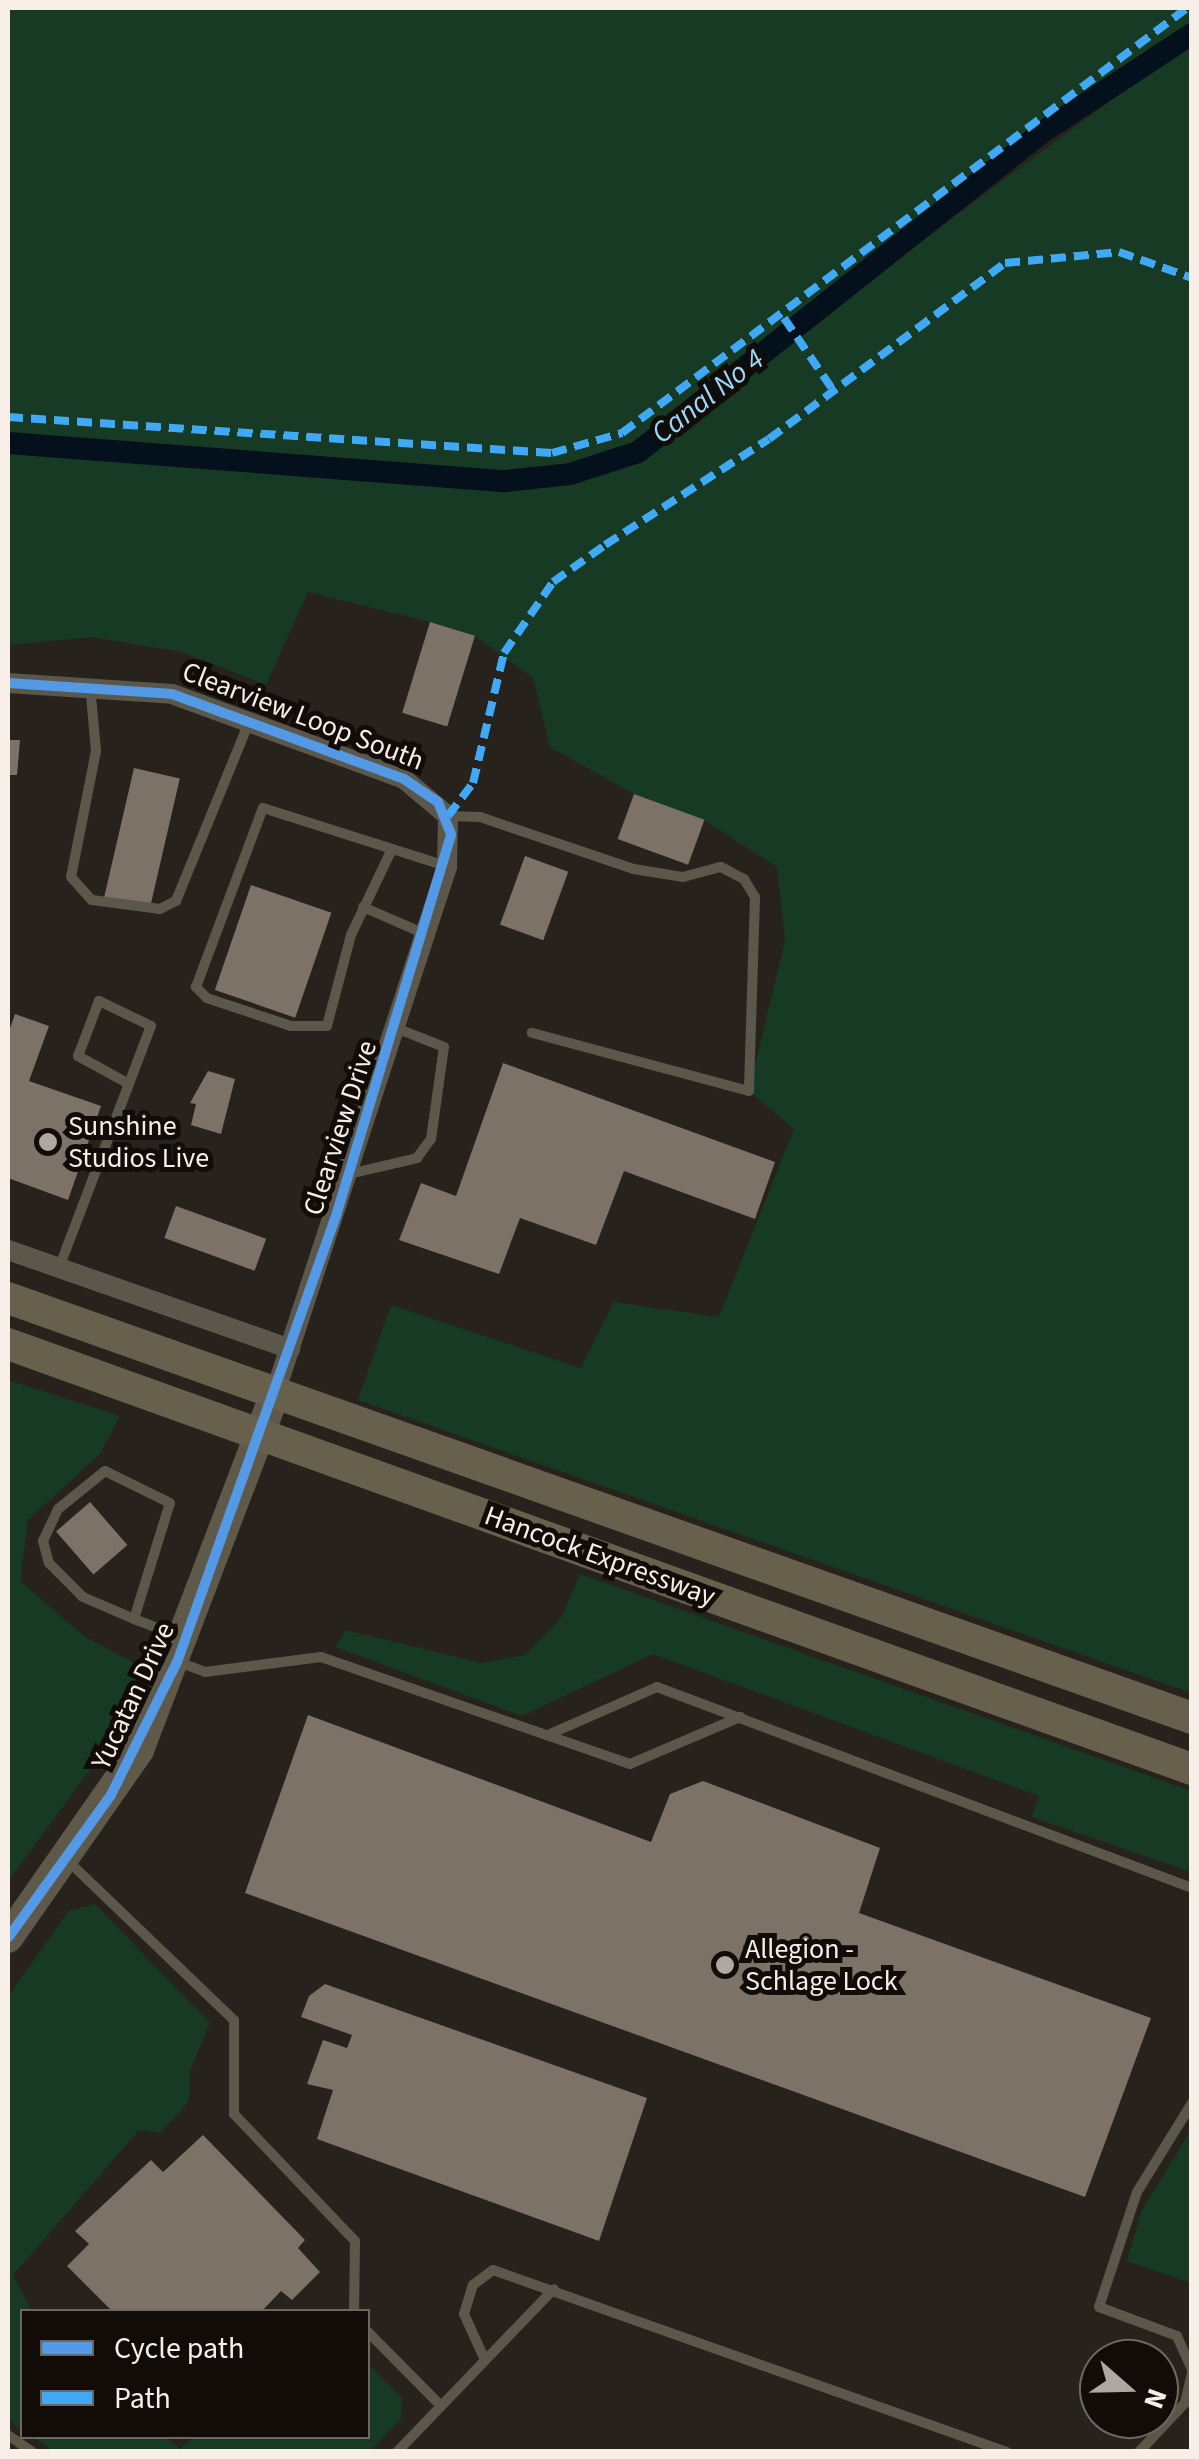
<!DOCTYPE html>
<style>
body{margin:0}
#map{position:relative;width:1199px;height:2459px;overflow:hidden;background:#28221c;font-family:"Source Sans 3",sans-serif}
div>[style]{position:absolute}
.green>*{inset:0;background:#173a24}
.canal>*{height:22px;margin:-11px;padding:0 11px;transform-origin:11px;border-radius:11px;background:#04101b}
.building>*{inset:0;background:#7d7268;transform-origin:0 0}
.lane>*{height:10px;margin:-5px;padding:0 5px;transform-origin:5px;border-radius:5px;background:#5b584b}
.street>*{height:20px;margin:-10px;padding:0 10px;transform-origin:10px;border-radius:10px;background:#5b584b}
.secondary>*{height:30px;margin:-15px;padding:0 15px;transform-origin:15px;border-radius:15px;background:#5e5949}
.primary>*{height:32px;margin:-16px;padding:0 16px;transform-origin:16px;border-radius:16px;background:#66604d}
.quiet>*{height:8px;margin-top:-4px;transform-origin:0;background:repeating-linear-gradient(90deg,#3fa9f5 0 15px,transparent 0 23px)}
.cycleway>*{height:10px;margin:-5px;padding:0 5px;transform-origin:5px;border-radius:5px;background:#5399e6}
.dots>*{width:28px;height:28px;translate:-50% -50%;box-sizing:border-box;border:5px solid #120c08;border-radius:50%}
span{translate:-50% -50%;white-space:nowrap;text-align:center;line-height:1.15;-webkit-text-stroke:10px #120c08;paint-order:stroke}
.street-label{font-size:28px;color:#f7eee7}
.poi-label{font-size:28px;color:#f7eee7}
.left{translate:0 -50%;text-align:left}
.water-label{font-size:30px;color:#9bd7fd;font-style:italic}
.frame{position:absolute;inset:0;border:10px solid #f7eee7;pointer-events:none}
.legend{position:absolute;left:20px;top:2309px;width:350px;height:130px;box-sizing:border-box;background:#120c08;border:2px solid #6e6661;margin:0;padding:12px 18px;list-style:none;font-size:30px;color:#f7eee7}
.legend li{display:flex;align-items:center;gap:20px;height:50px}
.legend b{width:50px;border:2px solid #6e6661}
.north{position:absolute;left:1079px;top:2339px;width:100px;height:100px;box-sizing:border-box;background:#120c08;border:2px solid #6e6661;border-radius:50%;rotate:110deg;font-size:28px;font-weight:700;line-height:40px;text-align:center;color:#f7eee7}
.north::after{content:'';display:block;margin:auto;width:35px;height:45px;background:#afa7a0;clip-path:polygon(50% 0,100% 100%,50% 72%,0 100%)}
</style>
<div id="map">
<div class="green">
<div style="clip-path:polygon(8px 8px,1191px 8px,1191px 27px,1041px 133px,676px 423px,1191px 41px,1191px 1693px,358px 1400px,391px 1305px,581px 1368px,614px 1302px,719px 1317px,794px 1129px,749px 1091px,785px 941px,777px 867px,704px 820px,634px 794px,550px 747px,533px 678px,475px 636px,430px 622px,308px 592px,266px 685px,182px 652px,92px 637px,8px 645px)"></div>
<div style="clip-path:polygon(8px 1380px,120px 1416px,100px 1454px,28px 1520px,20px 1581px,85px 1637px,144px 1668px,104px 1751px,8px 1881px)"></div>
<div style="clip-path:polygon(580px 1574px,1191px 1791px,1191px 1872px,1032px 1817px,1039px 1796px,653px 1654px,522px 1716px,335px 1647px,346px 1630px,481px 1663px,525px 1655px,561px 1618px)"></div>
<div style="clip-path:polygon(95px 1904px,210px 2023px,190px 2071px,189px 2101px,160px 2133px,139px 2130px,13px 2275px,32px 2311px,22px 2312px,22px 2430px,8px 2419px,8px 1996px,69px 1911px)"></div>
<div style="clip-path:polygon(1191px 2130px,1191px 2283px,1127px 2261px,1142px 2210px)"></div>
<div style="clip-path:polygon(369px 2366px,402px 2398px,401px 2419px,370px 2451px,56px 2452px,33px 2437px,166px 2437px,180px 2449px,194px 2437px,368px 2436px)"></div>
</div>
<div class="canal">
<div style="left:8px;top:443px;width:498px;rotate:4.4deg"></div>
<div style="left:505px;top:481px;width:65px;rotate:-6.1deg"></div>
<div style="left:570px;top:474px;width:71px;rotate:-17.9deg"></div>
<div style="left:638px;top:452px;width:514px;rotate:-38.36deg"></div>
<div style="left:1041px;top:133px;width:181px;rotate:-33.3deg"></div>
</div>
<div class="building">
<div style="left:430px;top:622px;width:47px;height:95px;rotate:17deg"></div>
<div style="clip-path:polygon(8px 740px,20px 740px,17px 775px,8px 775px)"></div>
<div style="left:134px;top:768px;width:47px;height:133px;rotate:13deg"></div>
<div style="left:634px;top:794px;width:75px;height:48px;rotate:20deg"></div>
<div style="left:525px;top:856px;width:46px;height:73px;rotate:20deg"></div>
<div style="left:251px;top:885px;width:85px;height:111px;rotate:19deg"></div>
<div style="clip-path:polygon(15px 1014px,49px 1026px,29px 1081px,101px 1106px,68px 1200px,8px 1178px,8px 1034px)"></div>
<div style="clip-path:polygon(503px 1063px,775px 1162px,755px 1219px,624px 1171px,596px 1245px,520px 1218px,499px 1274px,399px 1240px,421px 1183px,456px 1196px)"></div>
<div style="clip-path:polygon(208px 1071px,235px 1079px,221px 1134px,191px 1125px,196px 1104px,190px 1103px)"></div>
<div style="left:176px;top:1206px;width:96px;height:34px;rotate:20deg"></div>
<div style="left:90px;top:1502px;width:57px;height:45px;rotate:49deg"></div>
<div style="clip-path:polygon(308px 1715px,651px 1842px,670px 1794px,703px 1781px,880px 1848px,859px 1913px,1151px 2018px,1085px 2197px,245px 1893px)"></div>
<div style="clip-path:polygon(325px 1984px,647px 2098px,599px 2241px,317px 2139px,333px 2090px,307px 2084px,323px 2040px,347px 2048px,352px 2035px,301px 2017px,309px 1996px)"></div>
<div style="clip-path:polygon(203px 2135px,305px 2240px,298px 2248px,320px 2272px,292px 2300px,281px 2291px,261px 2312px,113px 2312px,67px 2266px,89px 2244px,75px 2231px,151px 2160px,163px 2172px)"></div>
</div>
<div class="lane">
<div style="left:90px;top:685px;width:66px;rotate:84.8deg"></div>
<div style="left:96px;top:751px;width:128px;rotate:101.2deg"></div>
<div style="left:71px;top:877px;width:31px;rotate:48deg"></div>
<div style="left:92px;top:900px;width:69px;rotate:7.5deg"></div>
<div style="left:160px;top:909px;width:18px;rotate:-27deg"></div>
<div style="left:176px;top:901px;width:193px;rotate:-67.8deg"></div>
<div style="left:448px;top:816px;width:32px;rotate:2deg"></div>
<div style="left:480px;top:817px;width:163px;rotate:18.7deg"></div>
<div style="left:634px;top:869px;width:50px;rotate:9.3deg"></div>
<div style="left:683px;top:877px;width:39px;rotate:-15deg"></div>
<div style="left:721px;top:867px;width:26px;rotate:28deg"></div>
<div style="left:744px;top:879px;width:21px;rotate:59deg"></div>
<div style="left:755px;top:897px;width:194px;rotate:91.8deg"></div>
<div style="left:749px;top:1091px;width:225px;rotate:-165deg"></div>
<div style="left:392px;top:849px;width:95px;rotate:115.5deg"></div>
<div style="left:351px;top:935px;width:94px;rotate:104.8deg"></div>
<div style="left:327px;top:1026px;width:36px;rotate:180deg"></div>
<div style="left:291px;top:1026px;width:89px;rotate:-161.6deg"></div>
<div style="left:207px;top:998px;width:16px;rotate:-135deg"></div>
<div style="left:196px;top:987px;width:191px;rotate:-69.5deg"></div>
<div style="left:263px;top:808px;width:192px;rotate:17.6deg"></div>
<div style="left:363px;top:907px;width:68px;rotate:23.5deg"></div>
<div style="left:349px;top:1174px;width:70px;rotate:-13.2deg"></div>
<div style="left:417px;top:1158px;width:24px;rotate:-54deg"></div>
<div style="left:431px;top:1139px;width:93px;rotate:-82deg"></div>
<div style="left:444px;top:1047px;width:52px;rotate:-158.4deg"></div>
<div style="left:59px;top:1268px;width:259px;rotate:-69.2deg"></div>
<div style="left:151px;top:1026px;width:58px;rotate:-154.3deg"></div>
<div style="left:99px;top:1001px;width:59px;rotate:110.9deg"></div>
<div style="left:78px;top:1056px;width:58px;rotate:28.8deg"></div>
<div style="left:134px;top:1619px;width:121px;rotate:-72.8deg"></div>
<div style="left:170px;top:1503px;width:72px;rotate:-153.8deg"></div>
<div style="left:105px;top:1471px;width:60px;rotate:141deg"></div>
<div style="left:58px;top:1509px;width:35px;rotate:115deg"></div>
<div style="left:43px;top:1541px;width:23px;rotate:75deg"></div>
<div style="left:49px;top:1563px;width:48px;rotate:45deg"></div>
<div style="left:83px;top:1597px;width:56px;rotate:23.3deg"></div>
<div style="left:134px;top:1619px;width:50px;rotate:21deg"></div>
<div style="left:178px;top:1662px;width:29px;rotate:20deg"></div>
<div style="left:205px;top:1672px;width:117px;rotate:-7.4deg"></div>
<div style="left:321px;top:1657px;width:327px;rotate:19.1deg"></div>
<div style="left:630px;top:1764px;width:120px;rotate:-23.1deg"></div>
<div style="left:550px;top:1734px;width:117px;rotate:-23.7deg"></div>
<div style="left:657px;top:1687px;width:572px;rotate:20.59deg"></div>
<div style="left:66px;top:1859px;width:233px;rotate:43.8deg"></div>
<div style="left:234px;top:2020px;width:94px;rotate:90deg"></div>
<div style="left:234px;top:2114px;width:175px;rotate:46.4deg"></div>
<div style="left:355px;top:2241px;width:71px;rotate:90.8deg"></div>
<div style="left:1192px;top:2103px;width:105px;rotate:121.7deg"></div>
<div style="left:1137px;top:2192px;width:121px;rotate:108.3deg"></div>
<div style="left:1099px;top:2307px;width:83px;rotate:20.4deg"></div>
<div style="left:1177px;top:2336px;width:37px;rotate:66deg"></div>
<div style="left:368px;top:2332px;width:104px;rotate:45.4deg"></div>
<div style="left:485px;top:2360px;width:51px;rotate:-114.5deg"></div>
<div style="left:464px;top:2314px;width:30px;rotate:-73deg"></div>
<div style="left:473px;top:2285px;width:25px;rotate:-37deg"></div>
<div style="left:493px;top:2270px;width:545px;rotate:19.5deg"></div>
<div style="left:8px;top:2435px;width:29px;rotate:35deg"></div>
<div style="left:397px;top:2452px;width:226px;rotate:-46.1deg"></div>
<div style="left:1139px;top:2452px;width:67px;rotate:-46.8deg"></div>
<div style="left:1185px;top:2403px;width:32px;rotate:-77deg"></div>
</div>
<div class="street">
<div style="left:8px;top:683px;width:164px;rotate:3.8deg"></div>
<div style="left:172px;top:694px;width:247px;rotate:20.1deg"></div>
<div style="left:404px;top:779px;width:57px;rotate:40.1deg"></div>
<div style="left:448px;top:816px;width:51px;rotate:91.1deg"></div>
<div style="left:447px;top:867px;width:553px;rotate:108.11deg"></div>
<div style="left:8px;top:1250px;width:299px;rotate:19.3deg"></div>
</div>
<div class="secondary">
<div style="left:8px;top:1938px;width:229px;rotate:-55.1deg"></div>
<div style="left:139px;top:1750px;width:382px;rotate:-69.1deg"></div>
</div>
<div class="primary">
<div style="left:8px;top:1298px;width:1256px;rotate:19.53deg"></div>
<div style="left:8px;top:1344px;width:1258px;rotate:19.75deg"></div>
</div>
<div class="quiet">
<div style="left:784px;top:318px;width:87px;rotate:55.8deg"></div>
<div style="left:8px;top:417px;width:545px;rotate:3.79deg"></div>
<div style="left:552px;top:453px;width:73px;rotate:-15.9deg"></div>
<div style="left:622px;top:433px;width:707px;rotate:-36.95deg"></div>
<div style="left:448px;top:816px;width:41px;rotate:-52.9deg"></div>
<div style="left:473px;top:783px;width:134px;rotate:-76.6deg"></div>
<div style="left:504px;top:653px;width:86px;rotate:-55.4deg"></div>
<div style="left:553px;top:582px;width:64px;rotate:-35.4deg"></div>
<div style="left:605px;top:545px;width:195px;rotate:-32.9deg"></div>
<div style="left:769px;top:439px;width:294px;rotate:-36.7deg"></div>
<div style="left:1005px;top:263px;width:115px;rotate:-5.5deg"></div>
<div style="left:1119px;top:252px;width:77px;rotate:19.6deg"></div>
</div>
<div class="cycleway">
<div style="left:8px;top:683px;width:164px;rotate:3.8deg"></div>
<div style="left:172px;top:694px;width:247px;rotate:20.1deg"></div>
<div style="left:404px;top:779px;width:41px;rotate:34.1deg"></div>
<div style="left:438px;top:802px;width:35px;rotate:68deg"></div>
<div style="left:451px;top:835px;width:395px;rotate:106.8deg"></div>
<div style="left:337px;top:1213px;width:477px;rotate:109.6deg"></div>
<div style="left:177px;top:1662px;width:148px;rotate:116.4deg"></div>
<div style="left:111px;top:1795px;width:176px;rotate:125.8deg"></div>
</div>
<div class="dots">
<div style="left:48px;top:1142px;background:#afa7a0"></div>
<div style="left:725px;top:1965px;background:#afa7a0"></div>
</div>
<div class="street-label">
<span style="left:303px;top:716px;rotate:21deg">Clearview Loop South</span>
<span style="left:340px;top:1128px;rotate:-72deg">Clearview Drive</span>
<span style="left:600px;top:1556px;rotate:20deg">Hancock Expressway</span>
<span style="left:133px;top:1696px;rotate:-65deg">Yucatan Drive</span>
</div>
<div class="poi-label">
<span class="left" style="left:68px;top:1142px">Sunshine<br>Studios Live</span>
<span class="left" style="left:745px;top:1965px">Allegion -<br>Schlage Lock</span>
</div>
<div class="water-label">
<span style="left:708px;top:397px;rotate:-38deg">Canal No 4</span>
</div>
<div class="frame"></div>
<ul class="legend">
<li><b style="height:12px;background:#5399e6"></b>Cycle path</li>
<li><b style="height:12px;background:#3fa9f5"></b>Path</li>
</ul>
<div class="north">N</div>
</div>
